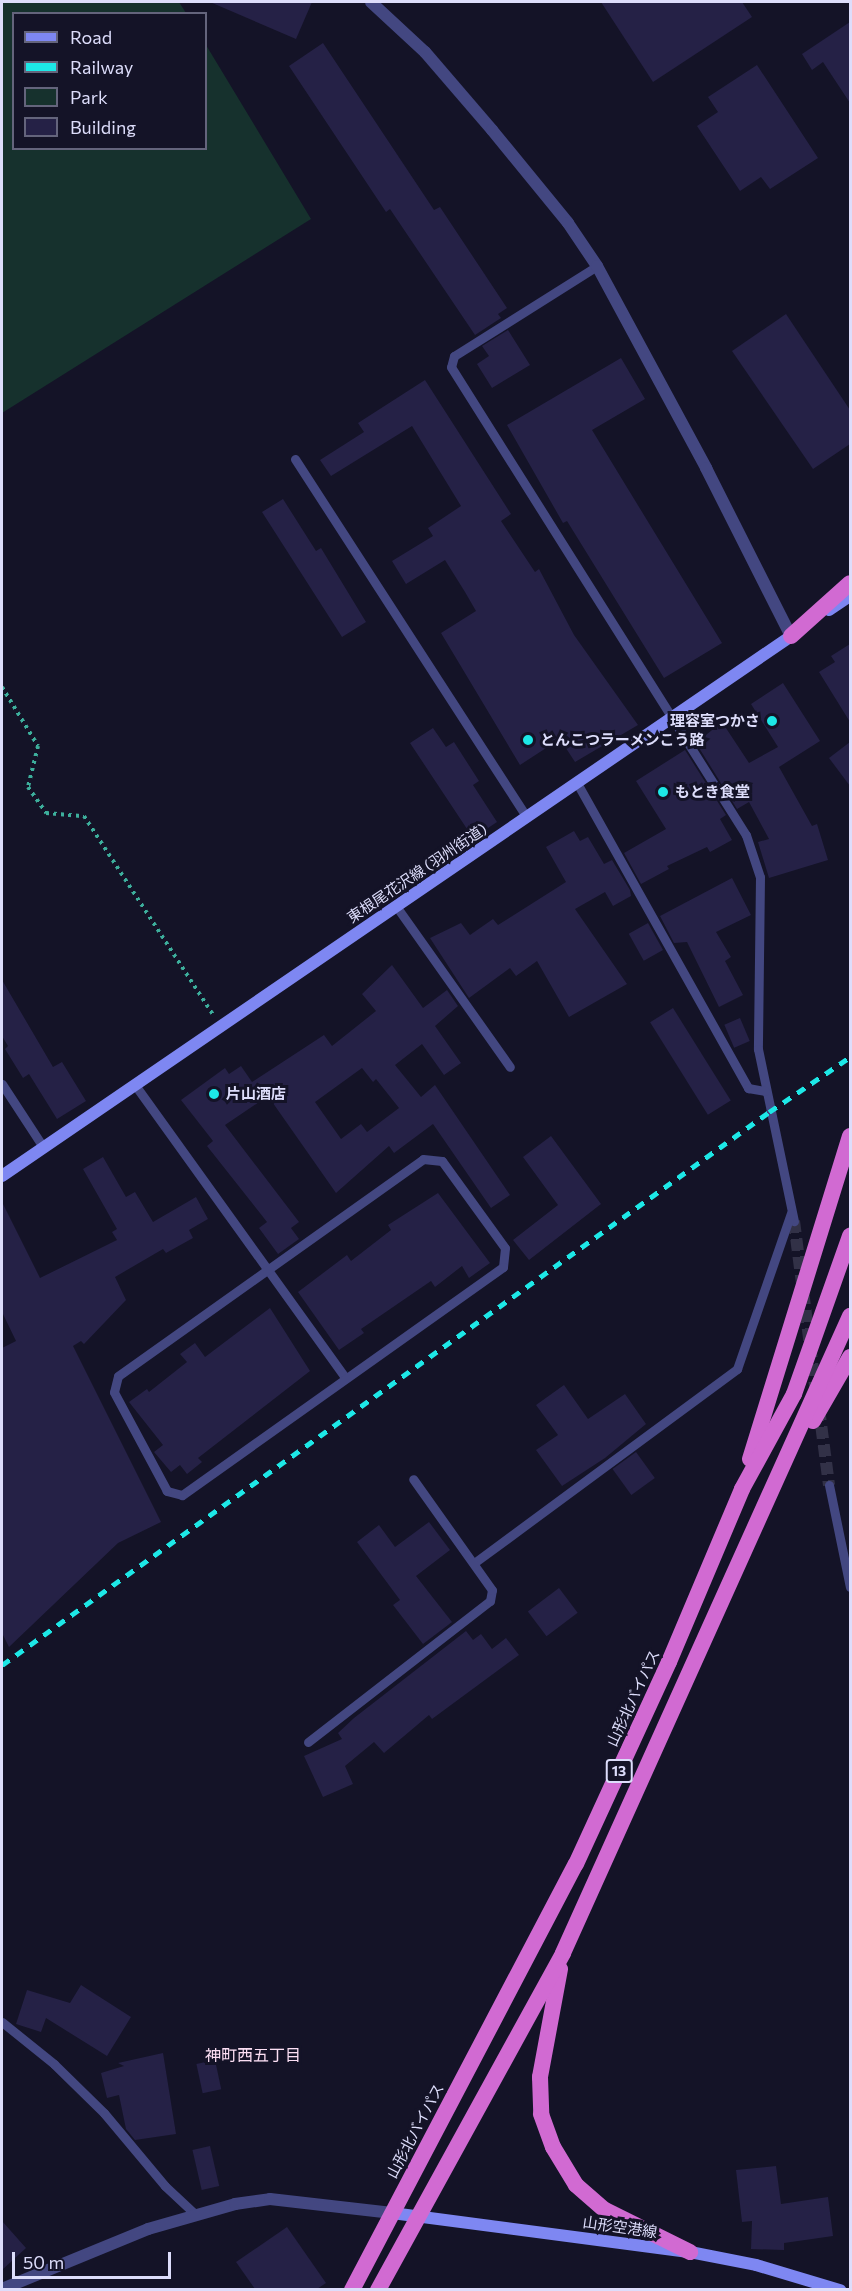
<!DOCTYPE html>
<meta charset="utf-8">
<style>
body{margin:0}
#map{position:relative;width:852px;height:2291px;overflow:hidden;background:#141327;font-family:Commissioner,"Noto Sans JP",sans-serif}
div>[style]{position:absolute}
.green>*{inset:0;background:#16312d}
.building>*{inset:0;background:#252146;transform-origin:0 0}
.minor-tunnel>*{height:12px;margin-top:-6px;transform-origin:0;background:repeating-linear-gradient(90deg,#323147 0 12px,transparent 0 18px)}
.path>*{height:4px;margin-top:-2px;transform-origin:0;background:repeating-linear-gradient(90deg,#3daf9c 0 3px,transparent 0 7.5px)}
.service>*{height:9px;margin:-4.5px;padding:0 4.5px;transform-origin:4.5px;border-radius:4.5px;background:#434781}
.minor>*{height:12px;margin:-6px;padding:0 6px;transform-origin:6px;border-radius:6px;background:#434781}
.secondary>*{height:12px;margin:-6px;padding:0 6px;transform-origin:6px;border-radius:6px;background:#7e87f2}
.trunk>*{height:16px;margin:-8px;padding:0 8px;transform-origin:8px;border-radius:8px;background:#d16ad2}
.rail>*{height:4.5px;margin-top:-2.25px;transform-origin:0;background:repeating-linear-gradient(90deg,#1de8e7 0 9px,transparent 0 17px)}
.dots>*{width:16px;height:16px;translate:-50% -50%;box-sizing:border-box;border:3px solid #141327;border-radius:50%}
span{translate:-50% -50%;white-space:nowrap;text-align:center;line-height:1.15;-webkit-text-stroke:6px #141327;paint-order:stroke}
.shield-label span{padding:2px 4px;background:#141327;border:2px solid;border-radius:4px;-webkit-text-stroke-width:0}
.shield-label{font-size:14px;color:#ddddfb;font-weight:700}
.poi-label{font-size:15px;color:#ddddfb;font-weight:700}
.right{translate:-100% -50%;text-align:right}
.left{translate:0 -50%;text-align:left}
.street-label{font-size:15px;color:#ddddfb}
.neighbourhood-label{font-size:16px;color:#fcdff4}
.frame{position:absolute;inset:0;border:3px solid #ddddfb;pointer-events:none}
.legend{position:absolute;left:12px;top:12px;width:195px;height:138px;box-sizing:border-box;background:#141327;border:2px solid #64647c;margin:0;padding:8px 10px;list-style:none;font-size:18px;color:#ddddfb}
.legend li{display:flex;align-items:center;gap:12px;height:30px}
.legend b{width:30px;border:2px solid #64647c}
.scale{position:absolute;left:12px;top:2252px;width:159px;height:27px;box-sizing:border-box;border:3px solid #ddddfb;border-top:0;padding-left:8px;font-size:18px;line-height:21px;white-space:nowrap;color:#ddddfb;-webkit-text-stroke:4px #141327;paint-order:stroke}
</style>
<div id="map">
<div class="green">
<div style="clip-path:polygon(2px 2px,179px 2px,186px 13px,14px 14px,14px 148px,206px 148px,206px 45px,311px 219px,2px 413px)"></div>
</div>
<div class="building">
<div style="clip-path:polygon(210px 2px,312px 2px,296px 39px)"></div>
<div style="clip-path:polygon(601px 2px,742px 2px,752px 17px,653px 82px)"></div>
<div style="clip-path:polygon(850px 22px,850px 103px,823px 62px,812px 70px,802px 54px)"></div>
<div style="clip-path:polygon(323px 43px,434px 210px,440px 207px,507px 308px,498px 314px,501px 318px,475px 335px,390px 209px,386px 212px,289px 66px)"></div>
<div style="clip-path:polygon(757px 65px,818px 158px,770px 189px,761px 177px,740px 191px,697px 126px,718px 112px,708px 97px)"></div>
<div style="clip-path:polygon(786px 314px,850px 410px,850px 444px,813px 469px,732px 351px)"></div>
<div style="clip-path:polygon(508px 330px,530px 365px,492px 388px,477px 364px,489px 356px,482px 346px)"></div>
<div style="clip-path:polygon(621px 358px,645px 399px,592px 430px,722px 643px,664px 678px,567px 521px,563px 523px,507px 425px)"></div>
<div style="clip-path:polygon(425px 380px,511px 514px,501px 521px,535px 572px,539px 569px,574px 635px,638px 725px,575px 762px,560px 739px,520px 765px,441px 633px,476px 611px,465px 592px,445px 560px,406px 584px,392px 561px,433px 536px,428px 528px,461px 506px,412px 426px,331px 476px,320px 460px,364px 432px,358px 423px)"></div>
<div style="clip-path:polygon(283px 499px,316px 551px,321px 548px,366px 622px,342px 637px,262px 512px)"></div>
<div style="clip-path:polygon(850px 644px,850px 722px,819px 672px,835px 662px,831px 656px)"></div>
<div style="clip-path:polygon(783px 683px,820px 741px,779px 767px,812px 826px,817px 824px,828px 860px,769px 878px,758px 842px,769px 839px,749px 802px,737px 809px,696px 743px,722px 722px,749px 763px,778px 747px,751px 704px)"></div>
<div style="clip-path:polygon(433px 728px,446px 747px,454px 742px,479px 781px,473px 785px,497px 822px,473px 838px,410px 743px)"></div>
<div style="clip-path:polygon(850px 742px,850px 786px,829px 758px)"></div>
<div style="clip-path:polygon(685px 750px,726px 815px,720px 819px,732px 840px,710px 852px,707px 847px,667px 866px,669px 869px,641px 884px,624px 853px,666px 829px,636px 781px)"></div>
<div style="clip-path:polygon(574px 831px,580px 841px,588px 837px,604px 864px,612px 860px,630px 890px,631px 896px,613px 906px,605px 892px,575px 909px,627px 984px,569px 1017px,537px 961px,516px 976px,510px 968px,469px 998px,430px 938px,461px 923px,470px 935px,493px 919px,498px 925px,566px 882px,546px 847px)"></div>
<div style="clip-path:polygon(732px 878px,751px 915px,716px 932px,731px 957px,725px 961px,743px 995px,719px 1007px,687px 942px,674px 943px,660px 916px)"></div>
<div style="left:648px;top:923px;width:31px;height:22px;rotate:61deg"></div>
<div style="clip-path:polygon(evenodd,392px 965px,423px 1008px,447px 990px,458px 1006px,435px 1026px,461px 1063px,444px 1075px,422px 1044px,395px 1065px,421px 1097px,435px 1085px,510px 1195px,491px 1208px,433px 1124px,394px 1153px,389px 1146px,336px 1193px,268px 1096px,225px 1125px,299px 1222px,291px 1228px,299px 1239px,278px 1254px,259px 1228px,267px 1222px,207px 1146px,213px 1141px,181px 1100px,225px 1068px,229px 1074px,241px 1066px,252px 1082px,324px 1035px,332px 1046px,376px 1011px,362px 994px,392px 965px,362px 1068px,373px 1082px,376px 1079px,399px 1108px,367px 1132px,361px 1124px,341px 1139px,315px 1102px,362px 1068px)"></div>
<div style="clip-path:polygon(2px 980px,53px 1067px,62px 1062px,86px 1101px,57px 1119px,29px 1074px,23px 1078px,5px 1049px,8px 1046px,2px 1036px)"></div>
<div style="left:673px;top:1008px;width:109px;height:27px;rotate:58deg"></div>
<div style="left:740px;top:1018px;width:25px;height:17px;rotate:67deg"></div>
<div style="clip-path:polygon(551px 1136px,601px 1204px,529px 1260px,513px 1240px,558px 1205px,523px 1157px)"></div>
<div style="clip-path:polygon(103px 1157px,126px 1197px,135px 1192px,153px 1222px,196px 1197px,208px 1219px,189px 1230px,193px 1238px,166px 1253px,163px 1249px,115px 1277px,126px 1300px,84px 1344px,81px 1341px,73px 1346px,161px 1522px,118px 1543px,9px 1647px,2px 1633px,2px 1348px,16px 1341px,2px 1312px,2px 1202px,40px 1278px,117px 1240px,112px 1232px,117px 1229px,83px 1169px)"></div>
<div style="clip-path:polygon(438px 1193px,490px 1263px,469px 1278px,462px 1266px,435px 1287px,431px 1281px,361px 1329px,364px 1333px,339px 1350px,298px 1292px,347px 1255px,351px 1261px,391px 1230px,388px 1225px)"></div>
<div style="clip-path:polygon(270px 1308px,310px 1371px,198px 1458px,202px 1462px,187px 1474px,180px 1465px,171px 1472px,154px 1452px,163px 1445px,129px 1402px,147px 1389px,149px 1392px,187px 1362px,180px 1354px,195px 1343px,205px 1357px)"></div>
<div style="clip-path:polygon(564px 1385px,588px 1419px,625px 1394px,646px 1424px,605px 1458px,562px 1486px,536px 1450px,558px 1435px,536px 1405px)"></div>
<div style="left:636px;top:1452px;width:32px;height:29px;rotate:54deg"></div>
<div style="clip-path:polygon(429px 1522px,450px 1550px,416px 1576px,452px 1622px,423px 1644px,393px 1605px,400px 1600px,357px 1542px,379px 1525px,395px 1547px)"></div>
<div style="left:559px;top:1588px;width:31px;height:39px;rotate:53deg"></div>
<div style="clip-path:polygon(466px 1631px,473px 1640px,481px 1634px,492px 1649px,506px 1638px,519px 1655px,432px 1719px,429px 1715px,384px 1753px,374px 1742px,345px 1766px,353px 1784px,323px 1797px,304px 1756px,342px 1739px,338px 1733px,354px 1718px)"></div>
<div style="clip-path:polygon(81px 1985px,131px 2017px,107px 2056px,46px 2018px,41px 2032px,16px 2024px,27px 1990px,70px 2003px)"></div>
<div style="clip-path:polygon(163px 2053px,176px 2134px,135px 2140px,126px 2129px,119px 2095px,107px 2098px,101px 2073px,124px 2066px,118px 2063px)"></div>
<div style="left:215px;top:2060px;width:30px;height:19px;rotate:78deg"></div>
<div style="left:210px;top:2146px;width:41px;height:18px;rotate:77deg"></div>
<div style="clip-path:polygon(776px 2166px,781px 2204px,828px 2197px,833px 2236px,784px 2243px,784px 2250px,751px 2249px,752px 2221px,742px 2222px,736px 2170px)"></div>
<div style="clip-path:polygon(2px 2221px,26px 2248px,2px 2270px)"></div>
<div style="clip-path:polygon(287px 2227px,326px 2283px,317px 2289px,255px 2289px,236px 2262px)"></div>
</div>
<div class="minor-tunnel">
<div style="left:794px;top:1221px;width:172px;rotate:82.7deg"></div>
<div style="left:819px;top:1409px;width:77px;rotate:82.5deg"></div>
</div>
<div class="path">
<div style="left:2px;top:687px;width:69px;rotate:58.6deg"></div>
<div style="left:38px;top:746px;width:42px;rotate:103.7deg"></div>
<div style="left:28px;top:787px;width:32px;rotate:55deg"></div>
<div style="left:46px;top:813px;width:38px;rotate:5deg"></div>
<div style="left:84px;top:816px;width:237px;rotate:57deg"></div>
</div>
<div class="service">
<div style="left:597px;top:266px;width:169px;rotate:147.8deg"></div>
<div style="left:454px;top:356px;width:11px;rotate:105deg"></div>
<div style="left:451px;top:367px;width:553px;rotate:57.78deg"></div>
<div style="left:746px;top:835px;width:44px;rotate:71.6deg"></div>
<div style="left:760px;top:877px;width:172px;rotate:90.7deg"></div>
<div style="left:758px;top:1049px;width:176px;rotate:78.2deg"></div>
<div style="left:295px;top:459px;width:427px;rotate:57.1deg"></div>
<div style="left:577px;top:783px;width:350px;rotate:60.7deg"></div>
<div style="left:748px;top:1088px;width:17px;rotate:10deg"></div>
<div style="left:396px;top:906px;width:197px;rotate:54.7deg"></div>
<div style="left:2px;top:1084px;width:75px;rotate:56.9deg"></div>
<div style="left:135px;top:1085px;width:360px;rotate:54.3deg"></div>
<div style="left:423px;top:1159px;width:19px;rotate:6deg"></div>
<div style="left:442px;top:1161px;width:107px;rotate:54.1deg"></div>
<div style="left:505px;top:1248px;width:19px;rotate:96deg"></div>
<div style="left:503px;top:1267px;width:394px;rotate:144.6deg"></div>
<div style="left:182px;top:1495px;width:16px;rotate:-165deg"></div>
<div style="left:167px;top:1491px;width:112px;rotate:-118.2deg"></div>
<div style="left:114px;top:1392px;width:16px;rotate:-76deg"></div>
<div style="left:118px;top:1376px;width:374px;rotate:-35.4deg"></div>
<div style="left:829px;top:1485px;width:104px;rotate:78.4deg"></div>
<div style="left:474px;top:1563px;width:327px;rotate:-36.4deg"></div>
<div style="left:737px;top:1369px;width:165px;rotate:-70.9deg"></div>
<div style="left:308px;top:1742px;width:230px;rotate:-37.8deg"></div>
<div style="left:490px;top:1601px;width:11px;rotate:-80deg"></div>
<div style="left:492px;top:1590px;width:136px;rotate:-125.4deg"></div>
<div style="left:2px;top:2022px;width:67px;rotate:38.9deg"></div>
<div style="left:54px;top:2064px;width:70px;rotate:44.4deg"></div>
<div style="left:104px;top:2113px;width:95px;rotate:50.1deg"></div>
<div style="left:165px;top:2186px;width:41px;rotate:43deg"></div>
</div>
<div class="minor">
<div style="left:371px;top:2px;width:74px;rotate:42.8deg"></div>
<div style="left:425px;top:52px;width:103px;rotate:49.3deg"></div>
<div style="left:492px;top:130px;width:120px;rotate:50.7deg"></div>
<div style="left:568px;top:223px;width:52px;rotate:56deg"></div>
<div style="left:597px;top:266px;width:230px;rotate:61.6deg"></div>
<div style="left:706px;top:468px;width:188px;rotate:63.2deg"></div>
<div style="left:2px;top:2289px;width:158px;rotate:-22.3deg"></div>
<div style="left:148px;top:2229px;width:91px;rotate:-16deg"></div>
<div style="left:235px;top:2204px;width:35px;rotate:-8deg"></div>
<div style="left:270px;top:2199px;width:123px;rotate:6.5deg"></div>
</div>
<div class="secondary">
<div style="left:829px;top:610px;width:25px;rotate:-34deg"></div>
<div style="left:2px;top:1176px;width:963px;rotate:-34.38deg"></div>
<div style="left:392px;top:2213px;width:301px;rotate:7.5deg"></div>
<div style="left:690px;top:2252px;width:67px;rotate:11.1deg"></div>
<div style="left:756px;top:2265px;width:88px;rotate:16.6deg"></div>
</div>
<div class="trunk">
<div style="left:791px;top:636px;width:79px;rotate:-41.9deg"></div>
<div style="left:813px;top:1421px;width:74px;rotate:-60deg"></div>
<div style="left:750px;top:1459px;width:338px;rotate:-72.8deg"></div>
<div style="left:560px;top:1969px;width:110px;rotate:100.5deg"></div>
<div style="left:540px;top:2077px;width:37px;rotate:88deg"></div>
<div style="left:541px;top:2114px;width:35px;rotate:70deg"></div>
<div style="left:553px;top:2147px;width:44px;rotate:58.8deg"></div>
<div style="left:576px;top:2185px;width:38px;rotate:41deg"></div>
<div style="left:605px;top:2210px;width:95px;rotate:26.3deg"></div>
<div style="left:352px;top:2290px;width:481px;rotate:-62.3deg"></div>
<div style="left:576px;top:1864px;width:222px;rotate:-65.3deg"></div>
<div style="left:669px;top:1662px;width:188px;rotate:-67.1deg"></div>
<div style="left:742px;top:1489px;width:108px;rotate:-61.3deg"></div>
<div style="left:794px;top:1394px;width:168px;rotate:-70.5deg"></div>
<div style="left:378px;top:2290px;width:384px;rotate:-61.2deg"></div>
<div style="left:563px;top:1953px;width:699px;rotate:-65.75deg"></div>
</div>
<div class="rail">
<div style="left:2px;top:1665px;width:946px;rotate:-35.79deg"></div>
<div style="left:769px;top:1112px;width:98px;rotate:-34.2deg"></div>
</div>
<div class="dots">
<div style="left:772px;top:721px;background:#1de8e7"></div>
<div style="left:528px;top:740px;background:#1de8e7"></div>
<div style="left:663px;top:792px;background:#1de8e7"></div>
<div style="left:214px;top:1094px;background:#1de8e7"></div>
</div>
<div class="shield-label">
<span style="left:619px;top:1771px">13</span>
</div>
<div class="poi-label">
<span class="right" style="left:760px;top:721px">理容室つかさ</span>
<span class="left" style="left:540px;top:740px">とんこつラーメンこう路</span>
<span class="left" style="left:675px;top:792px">もとき食堂</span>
<span class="left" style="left:226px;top:1094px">片山酒店</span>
</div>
<div class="street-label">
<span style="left:417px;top:873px;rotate:-34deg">東根尾花沢線 (羽州街道)</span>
<span style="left:633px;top:1698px;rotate:-65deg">山形北バイパス</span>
<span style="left:415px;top:2131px;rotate:-62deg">山形北バイパス</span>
<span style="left:620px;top:2227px;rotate:8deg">山形空港線</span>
</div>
<div class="neighbourhood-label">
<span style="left:253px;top:2055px">神町西五丁目</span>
</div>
<div class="frame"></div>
<ul class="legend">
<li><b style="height:8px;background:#7e87f2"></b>Road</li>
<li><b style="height:8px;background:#1de8e7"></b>Railway</li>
<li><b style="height:16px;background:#16312d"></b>Park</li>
<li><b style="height:16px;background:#252146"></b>Building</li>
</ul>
<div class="scale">50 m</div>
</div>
